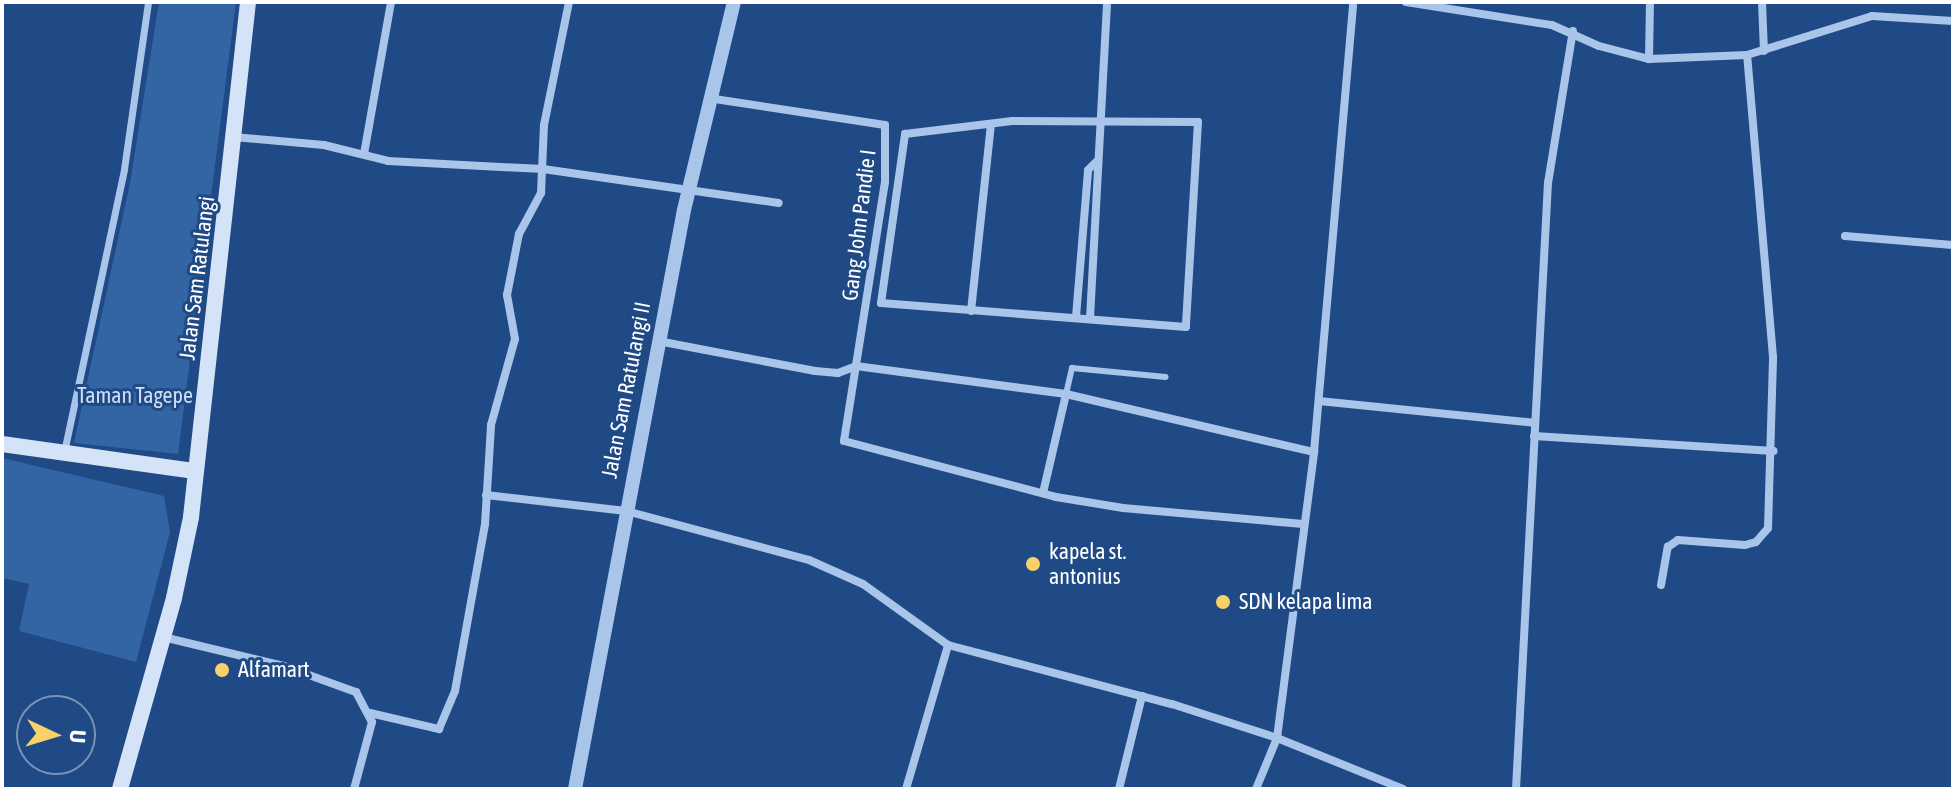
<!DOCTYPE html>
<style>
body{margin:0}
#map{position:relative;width:1955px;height:791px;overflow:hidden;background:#1f4a86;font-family:"Asap Condensed",sans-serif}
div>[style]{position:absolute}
.green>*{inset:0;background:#3364a3}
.service>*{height:6px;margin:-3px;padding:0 3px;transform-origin:3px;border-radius:3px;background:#a9c5ea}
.pedestrian>*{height:7px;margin:-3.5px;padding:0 3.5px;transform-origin:3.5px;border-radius:3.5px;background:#a9c5ea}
.minor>*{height:8px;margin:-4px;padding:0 4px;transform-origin:4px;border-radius:4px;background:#a9c5ea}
.tertiary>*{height:14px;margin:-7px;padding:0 7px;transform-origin:7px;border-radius:7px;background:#a9c5ea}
.secondary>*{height:16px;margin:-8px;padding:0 8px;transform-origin:8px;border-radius:8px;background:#d4e3f8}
.dots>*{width:22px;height:22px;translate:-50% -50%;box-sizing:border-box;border:4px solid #1f4a86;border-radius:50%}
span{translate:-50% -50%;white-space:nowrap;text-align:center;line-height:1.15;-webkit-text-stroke:6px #1f4a86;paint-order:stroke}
.street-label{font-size:22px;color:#fff}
.park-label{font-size:22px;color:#cddff7}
.poi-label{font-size:22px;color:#fff}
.left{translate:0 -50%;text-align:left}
.frame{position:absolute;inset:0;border:4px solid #fff;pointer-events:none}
.north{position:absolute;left:16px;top:695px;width:80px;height:80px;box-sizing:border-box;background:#1f4a86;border:2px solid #7992b6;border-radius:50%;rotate:94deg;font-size:22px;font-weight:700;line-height:32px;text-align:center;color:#fff}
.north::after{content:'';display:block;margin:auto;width:28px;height:36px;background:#f8d169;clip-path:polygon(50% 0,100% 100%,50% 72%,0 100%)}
</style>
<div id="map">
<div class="green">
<div style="clip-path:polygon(159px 2px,236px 2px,178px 454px,74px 443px,130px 183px)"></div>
<div style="clip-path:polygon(2px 458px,164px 496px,170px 532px,136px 662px,19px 631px,29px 584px,2px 578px)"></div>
</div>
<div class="service">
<div style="left:1066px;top:394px;width:27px;rotate:-77deg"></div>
<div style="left:1072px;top:368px;width:94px;rotate:5.5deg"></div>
</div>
<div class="pedestrian">
<div style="left:64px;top:452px;width:289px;rotate:-78deg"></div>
<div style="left:124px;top:169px;width:169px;rotate:-81.8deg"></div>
</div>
<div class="minor">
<div style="left:1406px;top:2px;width:148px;rotate:9deg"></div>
<div style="left:1552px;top:25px;width:51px;rotate:24.1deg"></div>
<div style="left:1599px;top:46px;width:52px;rotate:14.6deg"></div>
<div style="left:1649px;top:59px;width:98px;rotate:-2.3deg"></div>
<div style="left:1747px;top:55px;width:131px;rotate:-17.3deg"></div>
<div style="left:1872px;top:16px;width:81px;rotate:3.5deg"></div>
<div style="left:1762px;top:2px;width:49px;rotate:87.7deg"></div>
<div style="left:1649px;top:59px;width:57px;rotate:-89deg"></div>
<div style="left:708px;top:98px;width:179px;rotate:8.7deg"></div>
<div style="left:885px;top:125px;width:57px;rotate:90deg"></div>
<div style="left:885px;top:182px;width:262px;rotate:99deg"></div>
<div style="left:844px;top:441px;width:219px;rotate:14.8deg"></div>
<div style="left:1056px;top:497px;width:68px;rotate:9.3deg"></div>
<div style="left:1123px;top:508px;width:181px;rotate:5.1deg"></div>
<div style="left:1012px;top:121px;width:186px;rotate:0.3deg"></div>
<div style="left:1198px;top:122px;width:205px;rotate:93.4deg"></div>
<div style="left:1186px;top:327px;width:306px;rotate:-175.5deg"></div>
<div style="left:881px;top:303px;width:171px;rotate:-81.9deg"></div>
<div style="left:905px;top:134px;width:108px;rotate:-6.9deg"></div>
<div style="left:234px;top:137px;width:90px;rotate:5.1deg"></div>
<div style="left:324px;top:145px;width:66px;rotate:14deg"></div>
<div style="left:388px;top:161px;width:155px;rotate:3deg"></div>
<div style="left:543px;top:169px;width:238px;rotate:8.2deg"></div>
<div style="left:364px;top:154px;width:154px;rotate:-79.9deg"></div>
<div style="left:1845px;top:236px;width:108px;rotate:4.8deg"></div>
<div style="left:971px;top:311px;width:188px;rotate:-83.9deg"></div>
<div style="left:1076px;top:317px;width:147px;rotate:-85.3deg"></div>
<div style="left:1088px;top:170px;width:11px;rotate:-45deg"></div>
<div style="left:1090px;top:318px;width:316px;rotate:-86.9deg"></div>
<div style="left:658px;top:341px;width:160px;rotate:10.8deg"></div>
<div style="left:815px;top:371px;width:23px;rotate:5deg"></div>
<div style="left:838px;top:373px;width:19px;rotate:-21deg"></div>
<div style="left:856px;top:366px;width:212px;rotate:7.6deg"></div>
<div style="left:1066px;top:394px;width:255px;rotate:13.2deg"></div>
<div style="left:1319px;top:401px;width:216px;rotate:5.8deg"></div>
<div style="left:1534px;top:436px;width:240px;rotate:3.6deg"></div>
<div style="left:1043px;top:493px;width:102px;rotate:-76.9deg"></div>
<div style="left:486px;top:495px;width:141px;rotate:6.5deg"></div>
<div style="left:626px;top:511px;width:189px;rotate:15deg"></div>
<div style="left:809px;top:560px;width:59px;rotate:24deg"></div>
<div style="left:863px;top:584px;width:105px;rotate:35.7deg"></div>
<div style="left:948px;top:645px;width:232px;rotate:14.8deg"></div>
<div style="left:1172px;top:704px;width:110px;rotate:17.9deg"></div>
<div style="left:1277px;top:738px;width:136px;rotate:22deg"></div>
<div style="left:1661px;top:585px;width:39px;rotate:-80deg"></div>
<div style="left:1668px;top:547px;width:12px;rotate:-35deg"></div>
<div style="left:1678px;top:540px;width:67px;rotate:4.3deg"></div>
<div style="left:1745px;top:545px;width:11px;rotate:-15deg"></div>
<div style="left:1756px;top:542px;width:18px;rotate:-49deg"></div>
<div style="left:1768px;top:528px;width:171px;rotate:-88.3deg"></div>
<div style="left:1773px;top:357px;width:303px;rotate:-94.9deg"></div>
<div style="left:163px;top:637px;width:124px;rotate:13.5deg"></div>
<div style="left:284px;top:666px;width:77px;rotate:19.9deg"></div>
<div style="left:356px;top:692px;width:34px;rotate:62deg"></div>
<div style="left:372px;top:722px;width:69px;rotate:105deg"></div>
<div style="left:370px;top:713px;width:71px;rotate:13.1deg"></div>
<div style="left:439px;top:729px;width:41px;rotate:-67.2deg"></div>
<div style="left:455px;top:691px;width:170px;rotate:-79.8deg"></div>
<div style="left:485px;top:524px;width:99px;rotate:-86.5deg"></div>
<div style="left:491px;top:425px;width:89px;rotate:-74.4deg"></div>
<div style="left:515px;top:339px;width:45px;rotate:-100.3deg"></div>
<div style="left:507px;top:295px;width:62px;rotate:-78.9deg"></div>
<div style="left:519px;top:234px;width:47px;rotate:-61.8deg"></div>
<div style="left:541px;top:193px;width:68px;rotate:-87.5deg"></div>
<div style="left:544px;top:125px;width:126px;rotate:-78.5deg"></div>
<div style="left:906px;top:789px;width:150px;rotate:-73.7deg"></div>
<div style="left:1119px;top:789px;width:96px;rotate:-76.1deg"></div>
<div style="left:1256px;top:789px;width:55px;rotate:-67.6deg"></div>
<div style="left:1277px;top:738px;width:288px;rotate:-82.6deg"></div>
<div style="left:1314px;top:452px;width:452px;rotate:-85deg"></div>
<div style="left:1516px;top:789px;width:607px;rotate:-86.98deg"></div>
<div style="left:1548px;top:183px;width:154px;rotate:-80.7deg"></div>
</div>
<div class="tertiary">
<div style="left:575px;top:789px;width:589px;rotate:-79.34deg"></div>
<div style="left:684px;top:210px;width:214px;rotate:-76.5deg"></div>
</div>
<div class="secondary">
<div style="left:2px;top:444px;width:195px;rotate:8deg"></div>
<div style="left:120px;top:789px;width:198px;rotate:-74.2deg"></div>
<div style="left:174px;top:598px;width:83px;rotate:-78.1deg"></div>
<div style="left:191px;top:517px;width:518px;rotate:-83.68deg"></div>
</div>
<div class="dots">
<div style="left:1033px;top:564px;background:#f8d169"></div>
<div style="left:1223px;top:602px;background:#f8d169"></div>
<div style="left:222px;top:670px;background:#f8d169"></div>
</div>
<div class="street-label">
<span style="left:859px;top:225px;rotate:-83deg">Gang John Pandie I</span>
<span style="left:197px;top:278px;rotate:-83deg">Jalan Sam Ratulangi</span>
<span style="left:626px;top:390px;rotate:-79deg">Jalan Sam Ratulangi II</span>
</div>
<div class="park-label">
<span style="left:135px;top:396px">Taman Tagepe</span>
</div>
<div class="poi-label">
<span class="left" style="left:1049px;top:564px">kapela st.<br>antonius</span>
<span class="left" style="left:1239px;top:602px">SDN kelapa lima</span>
<span class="left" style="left:238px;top:670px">Alfamart</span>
</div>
<div class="frame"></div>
<div class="north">U</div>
</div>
